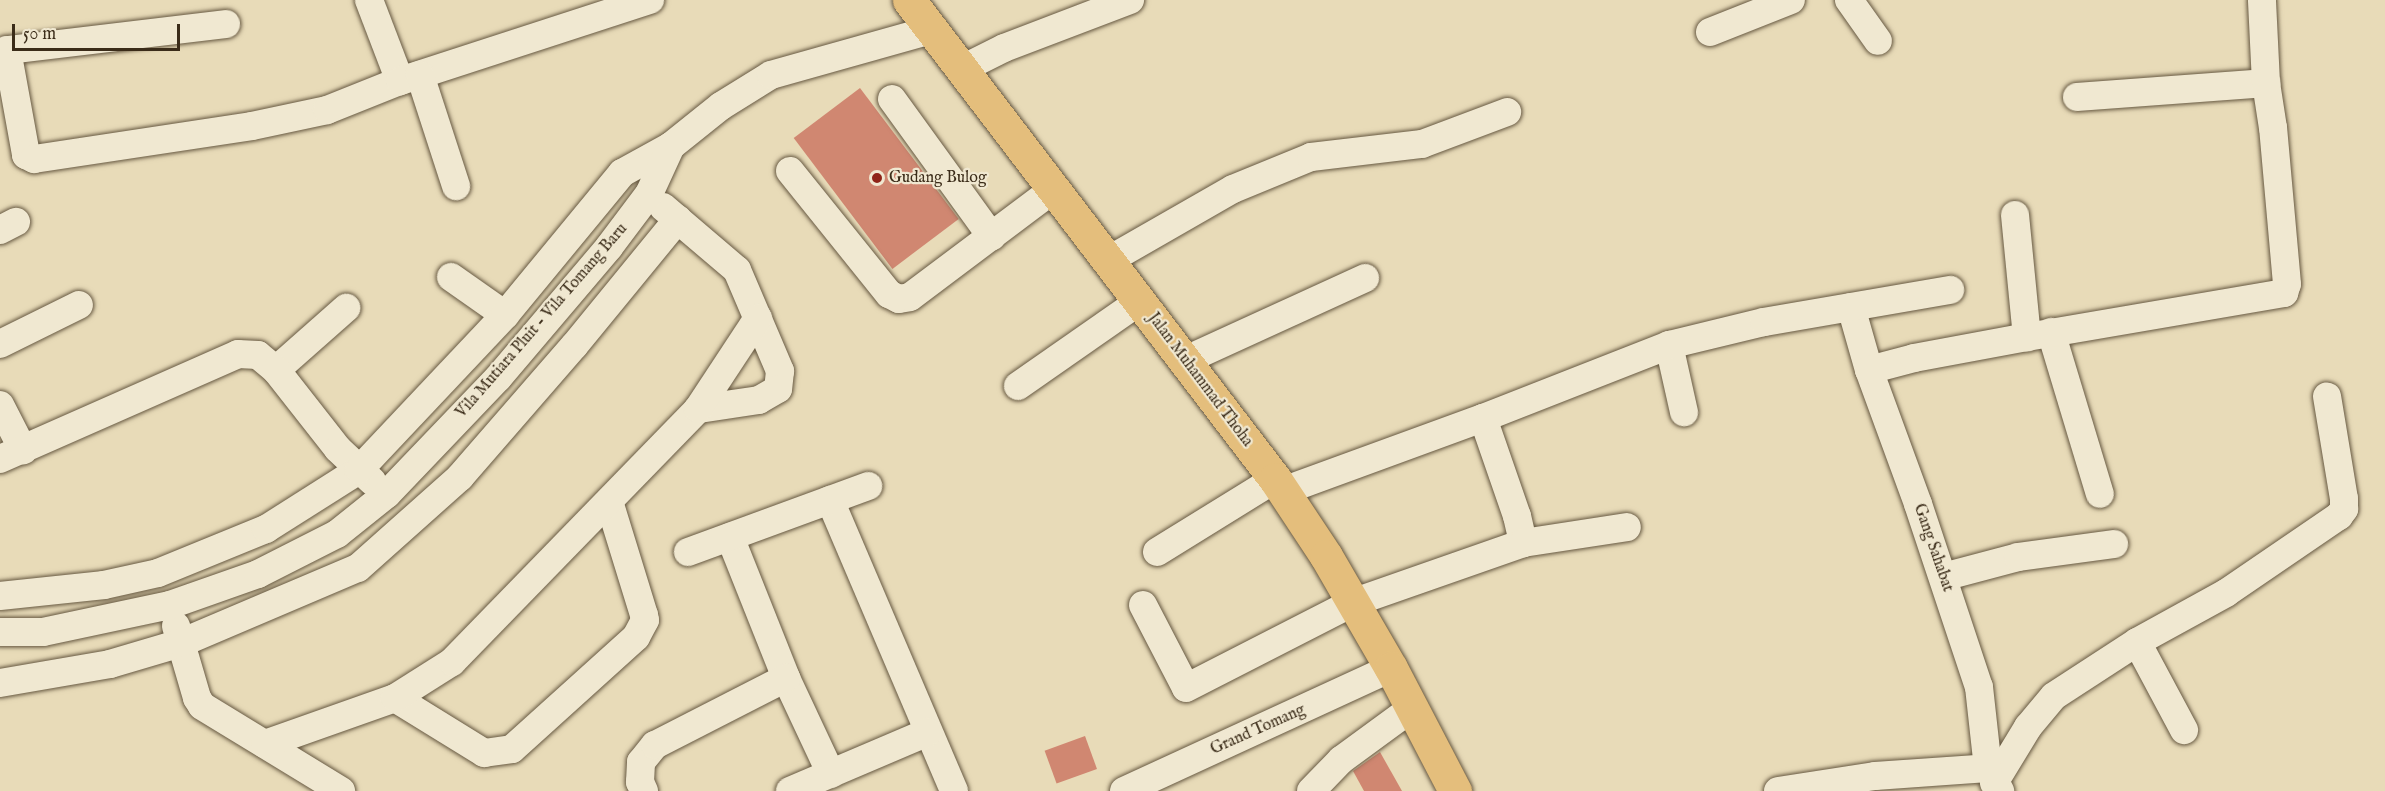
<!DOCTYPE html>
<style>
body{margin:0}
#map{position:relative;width:2385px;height:791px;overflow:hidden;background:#e8dbb8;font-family:"IM FELL English",serif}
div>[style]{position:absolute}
.building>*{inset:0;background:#d08771;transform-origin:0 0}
.roads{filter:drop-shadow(0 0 2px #665841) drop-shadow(0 0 2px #665841)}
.minor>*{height:28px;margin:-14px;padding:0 14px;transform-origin:14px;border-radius:14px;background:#f0e8d1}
.major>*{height:33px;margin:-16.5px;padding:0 16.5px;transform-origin:16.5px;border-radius:16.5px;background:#e4be7c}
.dots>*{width:16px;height:16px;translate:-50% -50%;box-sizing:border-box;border:3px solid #f0e8d1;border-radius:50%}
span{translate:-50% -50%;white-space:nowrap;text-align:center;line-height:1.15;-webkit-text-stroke:4.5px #f0e8d1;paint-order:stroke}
.poi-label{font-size:16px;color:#3b2c19}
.left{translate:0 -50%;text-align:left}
.street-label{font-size:16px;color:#3b2c19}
.scale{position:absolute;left:12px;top:24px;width:168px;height:27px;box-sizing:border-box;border:3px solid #3b2c19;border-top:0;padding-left:8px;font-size:18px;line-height:21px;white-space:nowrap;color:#3b2c19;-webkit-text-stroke:4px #f0e8d1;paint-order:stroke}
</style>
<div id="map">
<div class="building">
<div style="left:860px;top:88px;width:164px;height:83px;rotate:53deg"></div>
<div style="left:1085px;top:736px;width:35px;height:43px;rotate:70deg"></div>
<div style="clip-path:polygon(1380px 752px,1402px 791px,1364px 791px,1353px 771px)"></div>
</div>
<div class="roads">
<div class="minor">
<div style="left:369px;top:0;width:87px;rotate:69.1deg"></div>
<div style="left:1849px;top:0;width:50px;rotate:54.7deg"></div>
<div style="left:226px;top:24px;width:221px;rotate:173.2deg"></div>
<div style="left:7px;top:50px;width:107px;rotate:79.7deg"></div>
<div style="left:26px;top:155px;width:9px;rotate:27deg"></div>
<div style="left:34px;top:159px;width:220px;rotate:-8.6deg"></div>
<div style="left:252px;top:126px;width:77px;rotate:-12deg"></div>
<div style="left:327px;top:110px;width:79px;rotate:-21.7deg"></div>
<div style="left:400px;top:81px;width:263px;rotate:-18deg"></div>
<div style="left:1710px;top:32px;width:87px;rotate:-21.6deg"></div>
<div style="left:962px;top:69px;width:47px;rotate:-26.6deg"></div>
<div style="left:1004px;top:48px;width:135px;rotate:-20.9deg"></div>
<div style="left:420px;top:75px;width:117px;rotate:72deg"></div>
<div style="left:2077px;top:97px;width:190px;rotate:-4.2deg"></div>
<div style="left:892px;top:99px;width:170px;rotate:54.1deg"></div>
<div style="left:790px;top:171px;width:158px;rotate:51.2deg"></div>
<div style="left:889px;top:294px;width:11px;rotate:27deg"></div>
<div style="left:899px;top:299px;width:11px;rotate:-10deg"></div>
<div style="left:910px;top:297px;width:180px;rotate:-36.9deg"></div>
<div style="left:663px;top:207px;width:97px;rotate:40.4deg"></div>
<div style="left:737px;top:270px;width:110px;rotate:66.9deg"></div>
<div style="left:780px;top:371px;width:18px;rotate:96deg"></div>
<div style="left:778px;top:389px;width:22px;rotate:150deg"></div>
<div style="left:759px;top:400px;width:62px;rotate:171.6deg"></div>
<div style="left:2015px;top:215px;width:123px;rotate:84.4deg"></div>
<div style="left:0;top:230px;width:18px;rotate:-27deg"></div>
<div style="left:1109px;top:260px;width:143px;rotate:-29.8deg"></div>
<div style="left:1233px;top:189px;width:84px;rotate:-22.3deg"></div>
<div style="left:1311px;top:157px;width:112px;rotate:-6.7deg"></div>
<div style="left:1422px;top:144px;width:91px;rotate:-20.6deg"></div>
<div style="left:451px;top:277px;width:66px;rotate:35.1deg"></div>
<div style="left:1851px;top:307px;width:66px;rotate:74.1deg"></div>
<div style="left:1869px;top:370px;width:143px;rotate:69.9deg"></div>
<div style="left:1918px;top:504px;width:193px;rotate:71.6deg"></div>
<div style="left:1979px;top:687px;width:81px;rotate:83.7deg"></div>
<div style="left:1988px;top:768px;width:26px;rotate:62deg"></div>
<div style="left:2051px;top:332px;width:169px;rotate:73.2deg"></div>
<div style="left:0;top:344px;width:88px;rotate:-26.3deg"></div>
<div style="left:1669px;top:345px;width:69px;rotate:77.4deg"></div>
<div style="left:1186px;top:360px;width:197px;rotate:-24.6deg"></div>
<div style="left:276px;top:370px;width:94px;rotate:-41.5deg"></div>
<div style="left:1869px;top:370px;width:47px;rotate:-14.9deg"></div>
<div style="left:1914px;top:358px;width:115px;rotate:-10.5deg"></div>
<div style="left:2027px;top:337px;width:261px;rotate:-9.7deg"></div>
<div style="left:2284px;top:293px;width:9px;rotate:-72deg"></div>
<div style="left:2287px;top:284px;width:157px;rotate:-95.1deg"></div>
<div style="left:2273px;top:128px;width:46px;rotate:-98.8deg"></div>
<div style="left:2266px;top:83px;width:83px;rotate:-92.8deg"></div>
<div style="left:1018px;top:386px;width:149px;rotate:-34.9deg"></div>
<div style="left:0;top:405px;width:51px;rotate:62.9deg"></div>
<div style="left:1483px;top:418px;width:104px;rotate:70.9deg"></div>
<div style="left:1517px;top:516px;width:28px;rotate:77deg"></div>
<div style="left:0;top:459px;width:260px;rotate:-23.8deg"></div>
<div style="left:238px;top:354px;width:20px;rotate:3deg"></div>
<div style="left:258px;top:355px;width:23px;rotate:40deg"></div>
<div style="left:276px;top:370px;width:100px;rotate:51.9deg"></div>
<div style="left:338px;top:449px;width:47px;rotate:43.3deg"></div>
<div style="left:1283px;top:491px;width:213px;rotate:-20.1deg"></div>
<div style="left:1483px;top:418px;width:200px;rotate:-21.4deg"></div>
<div style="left:1669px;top:345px;width:98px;rotate:-13.6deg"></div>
<div style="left:1764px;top:322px;width:189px;rotate:-9.8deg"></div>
<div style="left:830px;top:500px;width:316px;rotate:66.9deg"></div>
<div style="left:730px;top:537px;width:152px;rotate:68.3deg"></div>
<div style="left:786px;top:678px;width:106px;rotate:64.9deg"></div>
<div style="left:688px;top:552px;width:192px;rotate:-20.1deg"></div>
<div style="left:1157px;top:552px;width:139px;rotate:-31.7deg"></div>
<div style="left:1943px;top:577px;width:78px;rotate:-14.9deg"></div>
<div style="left:2018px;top:557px;width:97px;rotate:-7.7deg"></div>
<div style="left:0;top:596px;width:105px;rotate:-6deg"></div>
<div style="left:104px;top:585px;width:55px;rotate:-12.5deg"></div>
<div style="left:158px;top:573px;width:117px;rotate:-22.2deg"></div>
<div style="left:266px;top:529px;width:110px;rotate:-32.4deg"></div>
<div style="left:359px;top:470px;width:213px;rotate:-46.7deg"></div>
<div style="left:505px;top:315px;width:184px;rotate:-50.5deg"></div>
<div style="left:622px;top:173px;width:56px;rotate:-28.9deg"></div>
<div style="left:671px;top:146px;width:64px;rotate:-38.7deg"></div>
<div style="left:721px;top:106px;width:59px;rotate:-31.8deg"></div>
<div style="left:771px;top:75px;width:166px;rotate:-15.7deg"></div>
<div style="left:1143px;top:605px;width:93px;rotate:62.6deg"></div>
<div style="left:1186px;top:688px;width:186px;rotate:-27.1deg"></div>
<div style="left:1352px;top:603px;width:181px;rotate:-19.3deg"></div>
<div style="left:1523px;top:543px;width:105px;rotate:-8.7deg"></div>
<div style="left:176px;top:626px;width:75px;rotate:73.7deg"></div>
<div style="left:197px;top:698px;width:9px;rotate:58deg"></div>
<div style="left:202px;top:706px;width:163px;rotate:31.4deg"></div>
<div style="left:0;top:632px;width:43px"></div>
<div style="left:43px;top:632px;width:130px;rotate:-12deg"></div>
<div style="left:170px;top:605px;width:93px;rotate:-19.4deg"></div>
<div style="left:258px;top:574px;width:89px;rotate:-26.9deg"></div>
<div style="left:337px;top:534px;width:64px;rotate:-38.7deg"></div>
<div style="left:387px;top:494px;width:161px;rotate:-46.3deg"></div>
<div style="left:498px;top:378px;width:172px;rotate:-49.7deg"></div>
<div style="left:609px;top:247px;width:66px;rotate:-53deg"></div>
<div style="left:649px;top:194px;width:53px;rotate:-65.4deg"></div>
<div style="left:2137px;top:642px;width:100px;rotate:61.9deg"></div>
<div style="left:0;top:683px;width:112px;rotate:-9.8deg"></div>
<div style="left:110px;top:664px;width:74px;rotate:-16.5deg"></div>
<div style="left:181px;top:643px;width:192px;rotate:-23deg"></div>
<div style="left:358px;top:568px;width:137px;rotate:-41.7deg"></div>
<div style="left:460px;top:477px;width:174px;rotate:-49deg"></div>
<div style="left:574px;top:346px;width:164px;rotate:-50.7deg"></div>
<div style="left:395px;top:698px;width:105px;rotate:31.7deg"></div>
<div style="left:484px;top:753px;width:28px;rotate:-8deg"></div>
<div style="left:512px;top:749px;width:167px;rotate:-42.1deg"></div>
<div style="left:636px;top:637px;width:19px;rotate:-62deg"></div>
<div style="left:645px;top:620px;width:5px;rotate:-101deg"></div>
<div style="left:644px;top:615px;width:119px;rotate:-107.1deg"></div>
<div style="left:265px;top:744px;width:138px;rotate:-19.5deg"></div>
<div style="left:395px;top:698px;width:67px;rotate:-32.3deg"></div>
<div style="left:452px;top:662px;width:353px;rotate:-45.8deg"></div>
<div style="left:698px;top:409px;width:109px;rotate:-56.6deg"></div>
<div style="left:1994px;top:783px;width:66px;rotate:-58.7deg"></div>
<div style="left:2028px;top:727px;width:40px;rotate:-50deg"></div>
<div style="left:2054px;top:696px;width:99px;rotate:-33deg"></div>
<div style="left:2137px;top:642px;width:102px;rotate:-28.8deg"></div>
<div style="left:2226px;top:593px;width:137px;rotate:-34.3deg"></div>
<div style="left:2339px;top:516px;width:9px;rotate:-54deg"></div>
<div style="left:2344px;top:509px;width:10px;rotate:-90deg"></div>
<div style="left:2344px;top:499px;width:104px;rotate:-99.4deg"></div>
<div style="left:644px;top:791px;width:10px;rotate:-114deg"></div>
<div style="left:640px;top:782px;width:20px;rotate:-87deg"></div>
<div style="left:641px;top:762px;width:22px;rotate:-51deg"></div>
<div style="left:655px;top:745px;width:147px;rotate:-27.1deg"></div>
<div style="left:790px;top:791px;width:150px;rotate:-23.1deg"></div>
<div style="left:1124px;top:791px;width:294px;rotate:-24.7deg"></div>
<div style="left:1311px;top:791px;width:43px;rotate:-45.9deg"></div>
<div style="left:1341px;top:760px;width:88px;rotate:-36.2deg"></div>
<div style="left:1778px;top:791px;width:98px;rotate:-8.8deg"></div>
<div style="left:1875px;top:776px;width:113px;rotate:-4deg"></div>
</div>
<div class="major">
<div style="left:909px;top:0;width:603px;rotate:52.62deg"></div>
<div style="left:1275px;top:479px;width:92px;rotate:56.5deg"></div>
<div style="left:1326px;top:556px;width:129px;rotate:59.9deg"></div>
<div style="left:1391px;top:668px;width:139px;rotate:62.5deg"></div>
</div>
</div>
<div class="dots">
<div style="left:877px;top:178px;background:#8f2418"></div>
</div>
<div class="poi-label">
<span class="left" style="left:889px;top:178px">Gudang Bulog</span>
</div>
<div class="street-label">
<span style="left:542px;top:321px;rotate:-49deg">Vila Mutiara Pluit - Vila Tomang Baru</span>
<span style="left:1200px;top:380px;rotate:53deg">Jalan Muhammad Thoha</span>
<span style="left:1933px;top:548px;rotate:71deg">Gang Sahabat</span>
<span style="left:1258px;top:730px;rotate:-24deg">Grand Tomang</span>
</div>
<div class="scale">50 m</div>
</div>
